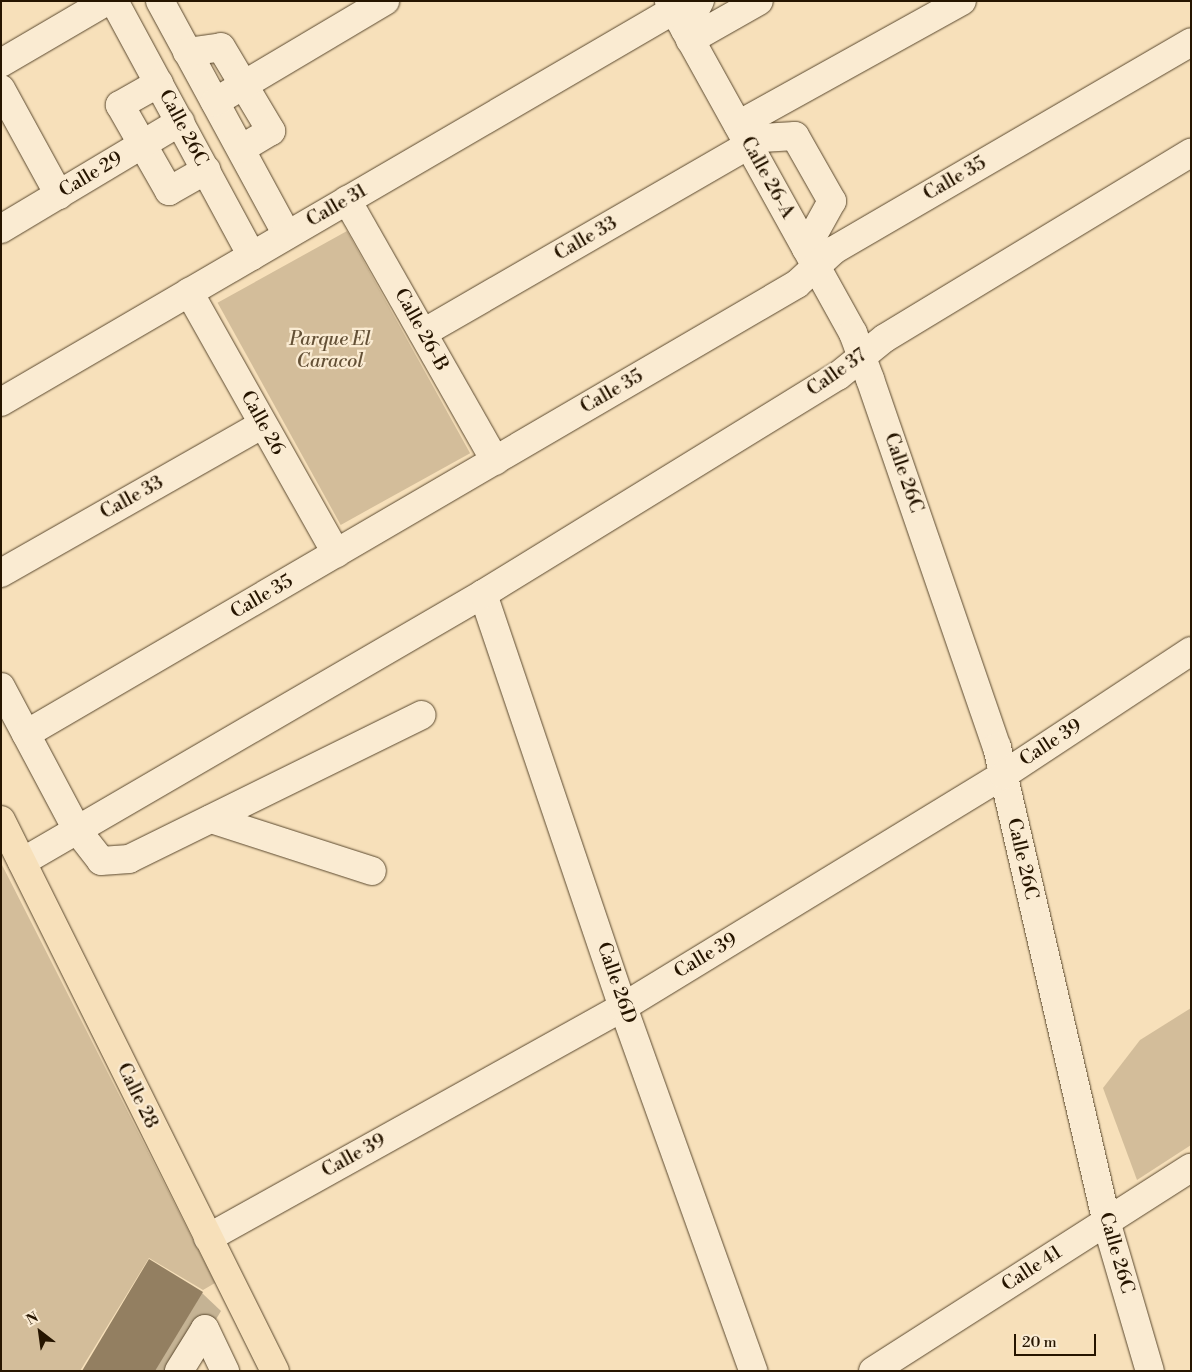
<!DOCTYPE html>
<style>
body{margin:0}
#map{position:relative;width:1192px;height:1372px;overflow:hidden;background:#f7e0ba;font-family:"Libre Bodoni",serif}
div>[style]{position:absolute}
.green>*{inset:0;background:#d3bd9a;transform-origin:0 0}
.shadow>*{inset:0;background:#0003}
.building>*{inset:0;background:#937f61}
.roads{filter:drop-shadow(0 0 1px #5a482e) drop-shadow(0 0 1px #5a482e)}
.minor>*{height:28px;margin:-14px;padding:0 14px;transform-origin:14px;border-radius:14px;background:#faebd2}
.major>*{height:28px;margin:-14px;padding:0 14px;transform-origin:14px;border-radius:14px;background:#f7e0ba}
span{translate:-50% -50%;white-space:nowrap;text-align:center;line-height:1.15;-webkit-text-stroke:4.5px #faebd2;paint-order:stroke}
.street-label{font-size:19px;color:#261500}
.park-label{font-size:19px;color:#635036;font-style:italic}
.frame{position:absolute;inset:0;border:2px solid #261500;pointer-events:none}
.north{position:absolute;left:15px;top:1307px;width:50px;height:50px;-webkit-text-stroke:4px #faebd2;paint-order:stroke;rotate:330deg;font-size:14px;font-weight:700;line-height:20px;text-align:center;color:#261500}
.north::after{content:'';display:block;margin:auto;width:18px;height:22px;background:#261500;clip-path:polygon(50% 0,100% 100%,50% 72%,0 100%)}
.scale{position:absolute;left:1014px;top:1334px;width:82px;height:22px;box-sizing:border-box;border:2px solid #261500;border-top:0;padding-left:6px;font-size:15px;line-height:18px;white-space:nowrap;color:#261500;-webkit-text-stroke:4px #faebd2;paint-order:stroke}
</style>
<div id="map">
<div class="green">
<div style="left:347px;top:231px;width:254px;height:148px;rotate:61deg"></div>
<div style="clip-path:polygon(1px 863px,215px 1283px,203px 1290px,149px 1258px,80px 1371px,1px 1371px)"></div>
<div style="clip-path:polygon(1191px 1008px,1191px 1145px,1137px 1180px,1103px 1088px,1140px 1040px)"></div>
</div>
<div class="shadow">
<div style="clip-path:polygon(202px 1293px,221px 1311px,185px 1371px,83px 1371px)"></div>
</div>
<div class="building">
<div style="clip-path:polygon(149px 1259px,203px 1292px,155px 1371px,82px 1371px)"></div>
</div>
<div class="roads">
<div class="minor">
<div style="left:114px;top:1px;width:290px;rotate:61.6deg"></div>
<div style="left:160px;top:1px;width:266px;rotate:61.5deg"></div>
<div style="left:669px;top:1px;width:380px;rotate:61deg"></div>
<div style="left:853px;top:333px;width:49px;rotate:69.7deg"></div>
<div style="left:870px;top:379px;width:389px;rotate:71deg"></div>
<div style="left:997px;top:747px;width:486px;rotate:77deg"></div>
<div style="left:1106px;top:1221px;width:156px;rotate:73.7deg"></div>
<div style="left:685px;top:30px;width:33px;rotate:-63deg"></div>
<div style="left:690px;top:40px;width:79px;rotate:-29.5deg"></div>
<div style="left:187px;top:52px;width:34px;rotate:-8deg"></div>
<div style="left:221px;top:47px;width:98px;rotate:59.2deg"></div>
<div style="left:271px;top:131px;width:35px;rotate:149deg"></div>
<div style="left:1px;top:63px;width:123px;rotate:-30.3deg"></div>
<div style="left:159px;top:83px;width:45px;rotate:150.6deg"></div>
<div style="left:120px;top:105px;width:99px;rotate:60.3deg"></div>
<div style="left:169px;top:191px;width:43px;rotate:-29.6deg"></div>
<div style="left:1px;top:89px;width:121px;rotate:61.3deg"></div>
<div style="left:215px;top:102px;width:198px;rotate:-30.7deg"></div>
<div style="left:738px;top:125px;width:256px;rotate:-29deg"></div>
<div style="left:745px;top:139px;width:50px;rotate:-3.4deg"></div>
<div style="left:795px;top:136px;width:75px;rotate:60.4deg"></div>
<div style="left:832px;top:201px;width:54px;rotate:119deg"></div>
<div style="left:347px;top:200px;width:300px;rotate:60.4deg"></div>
<div style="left:1px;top:229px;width:209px;rotate:-30.9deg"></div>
<div style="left:189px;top:292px;width:300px;rotate:60.6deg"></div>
<div style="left:423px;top:333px;width:376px;rotate:-30deg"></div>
<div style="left:1px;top:402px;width:779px;rotate:-30.22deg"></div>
<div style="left:1px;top:573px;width:301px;rotate:-29.6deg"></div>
<div style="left:483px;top:594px;width:436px;rotate:71.3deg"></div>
<div style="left:623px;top:1007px;width:387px;rotate:70.3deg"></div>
<div style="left:1px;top:687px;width:162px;rotate:62deg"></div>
<div style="left:77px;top:830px;width:39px;rotate:52deg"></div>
<div style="left:101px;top:861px;width:28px;rotate:-4deg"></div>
<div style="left:129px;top:859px;width:326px;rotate:-26.2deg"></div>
<div style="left:26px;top:734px;width:893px;rotate:-30.27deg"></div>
<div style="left:797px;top:284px;width:50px;rotate:-42.6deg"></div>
<div style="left:834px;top:250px;width:413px;rotate:-30.2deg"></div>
<div style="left:211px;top:819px;width:169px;rotate:17.9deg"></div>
<div style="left:22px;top:862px;width:533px;rotate:-30.17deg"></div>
<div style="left:483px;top:594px;width:417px;rotate:-31.6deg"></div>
<div style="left:838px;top:376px;width:60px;rotate:-39deg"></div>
<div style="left:885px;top:338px;width:358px;rotate:-31.2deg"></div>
<div style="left:208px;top:1238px;width:475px;rotate:-29.1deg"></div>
<div style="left:623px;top:1007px;width:445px;rotate:-31.4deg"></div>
<div style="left:1003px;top:775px;width:225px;rotate:-33.4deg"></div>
<div style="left:179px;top:1371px;width:49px;rotate:-58.2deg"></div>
<div style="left:205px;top:1329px;width:47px;rotate:64.5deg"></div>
<div style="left:873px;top:1371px;width:377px;rotate:-32.6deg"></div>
</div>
<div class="major">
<div style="left:1px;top:820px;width:615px;rotate:63.56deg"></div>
</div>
</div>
<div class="street-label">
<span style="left:183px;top:128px;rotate:62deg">Calle 26C</span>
<span style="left:91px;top:175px;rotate:-31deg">Calle 29</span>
<span style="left:767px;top:178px;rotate:61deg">Calle 26-A</span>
<span style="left:955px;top:179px;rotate:-30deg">Calle 35</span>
<span style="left:337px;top:206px;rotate:-30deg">Calle 31</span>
<span style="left:586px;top:239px;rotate:-30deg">Calle 33</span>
<span style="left:421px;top:330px;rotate:61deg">Calle 26-B</span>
<span style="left:837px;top:373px;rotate:-35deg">Calle 37</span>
<span style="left:612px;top:392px;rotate:-30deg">Calle 35</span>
<span style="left:262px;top:423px;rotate:61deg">Calle 26</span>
<span style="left:903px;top:473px;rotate:71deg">Calle 26C</span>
<span style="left:132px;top:498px;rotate:-29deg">Calle 33</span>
<span style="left:262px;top:597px;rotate:-30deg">Calle 35</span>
<span style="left:1051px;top:743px;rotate:-33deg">Calle 39</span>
<span style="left:1022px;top:859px;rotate:77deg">Calle 26C</span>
<span style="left:706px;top:956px;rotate:-31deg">Calle 39</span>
<span style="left:616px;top:983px;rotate:71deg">Calle 26D</span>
<span style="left:137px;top:1096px;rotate:64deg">Calle 28</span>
<span style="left:354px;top:1156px;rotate:-29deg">Calle 39</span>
<span style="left:1116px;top:1253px;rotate:74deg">Calle 26C</span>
<span style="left:1032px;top:1269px;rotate:-33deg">Calle 41</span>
</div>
<div class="park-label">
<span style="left:330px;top:351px">Parque El<br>Caracol</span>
</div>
<div class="frame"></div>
<div class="north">N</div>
<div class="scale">20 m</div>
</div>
